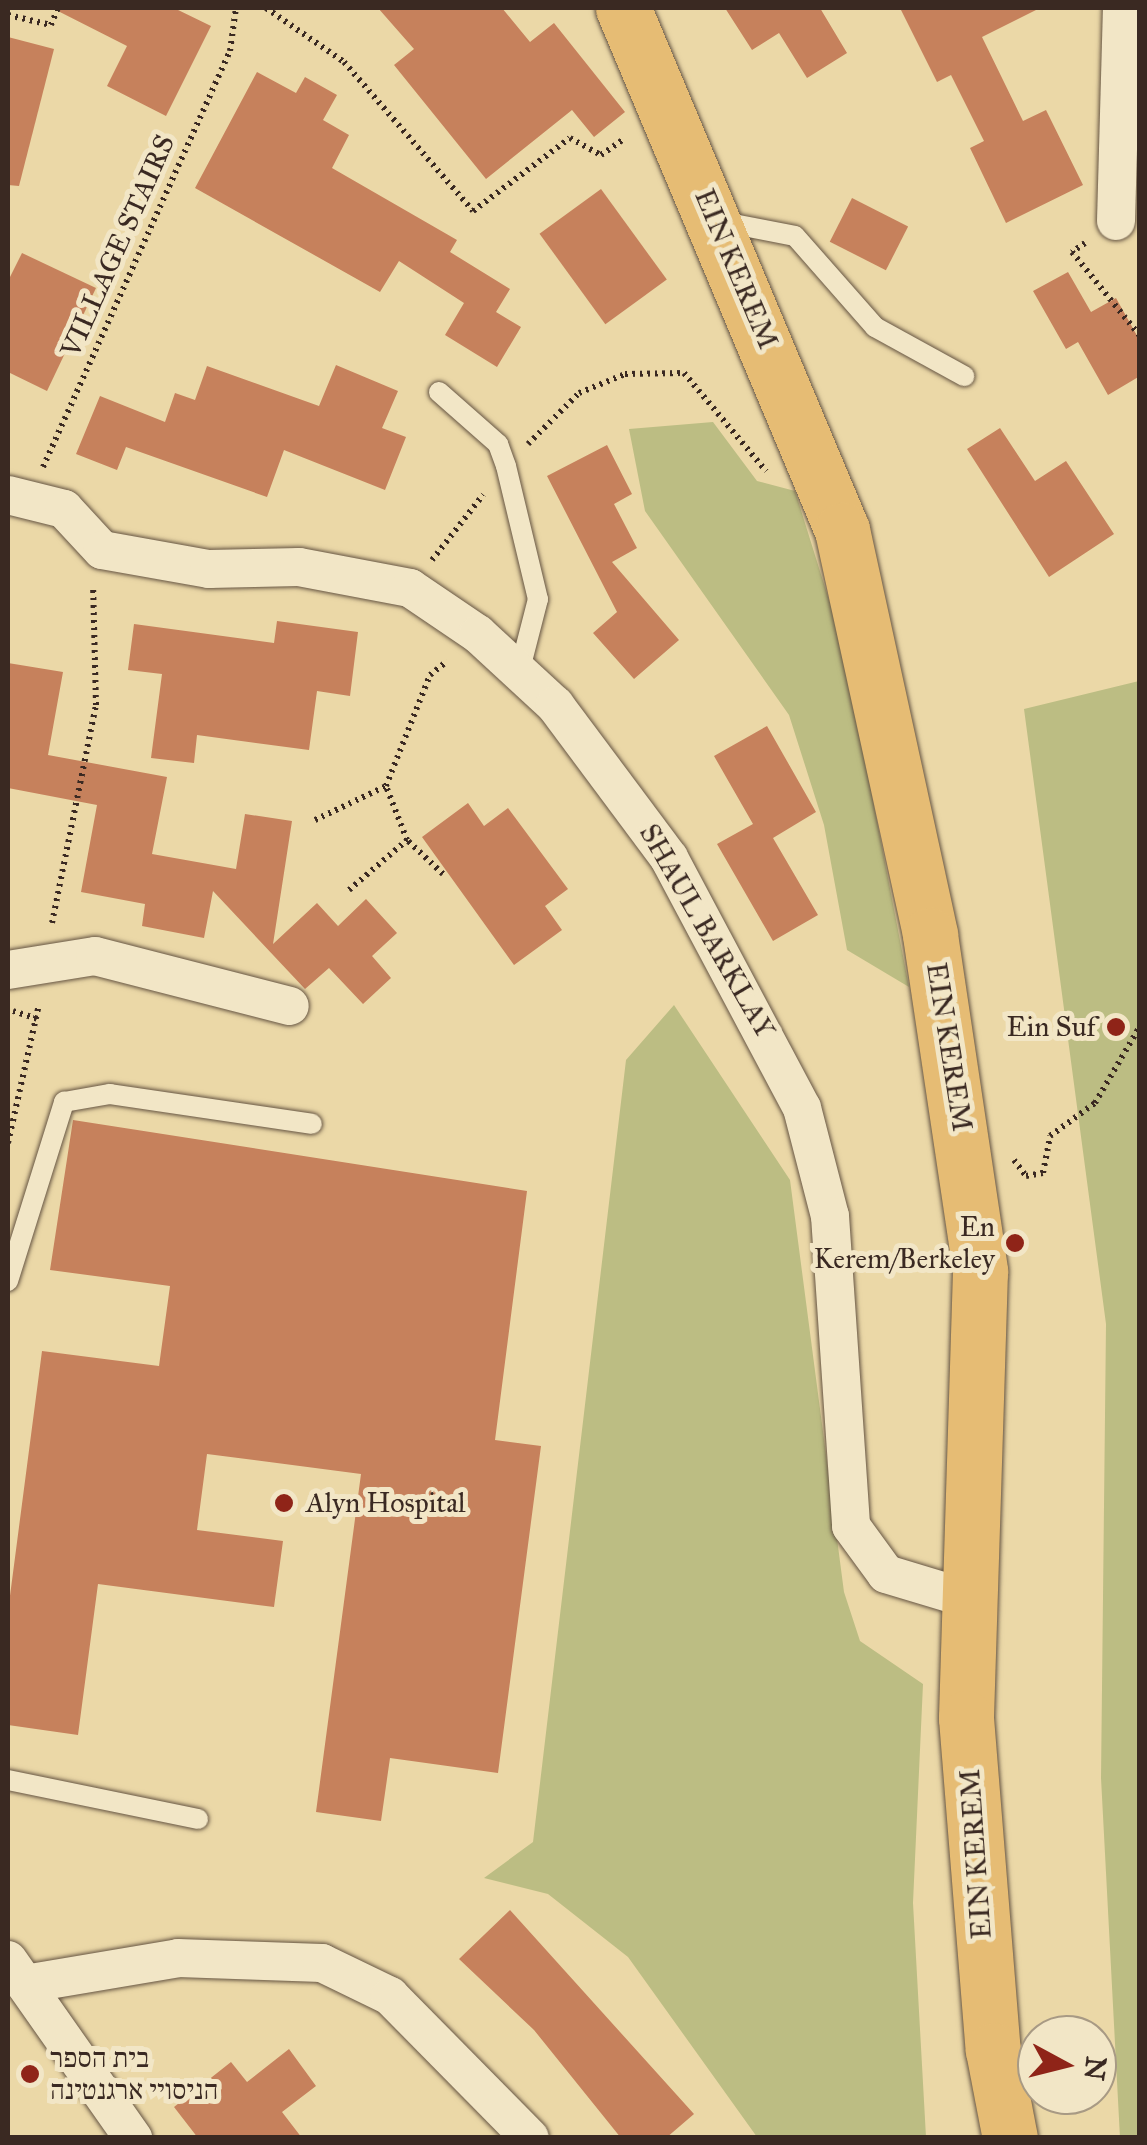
<!DOCTYPE html>
<meta charset="utf-8">
<style>
body{margin:0}
#map{position:relative;width:1147px;height:2145px;overflow:hidden;background:#ebd8a7;font-family:"IM FELL Great Primer","Frank Ruhl Libre",serif}
div>[style]{position:absolute}
.green>*{inset:0;background:#bcbd83}
.building>*{inset:0;background:#c6815c;transform-origin:0 0}
.path>*{height:6px;margin-top:-3px;transform-origin:0;background:repeating-linear-gradient(90deg,#3a2922 0 2.5px,transparent 0 7.5px)}
.roads{filter:drop-shadow(0 0 2px #665543) drop-shadow(0 0 2px #665543)}
.service>*{height:20px;margin:-10px;padding:0 10px;transform-origin:10px;border-radius:10px;background:#f2e6c6}
.minor>*{height:38px;margin:-19px;padding:0 19px;transform-origin:19px;border-radius:19px;background:#f2e6c6}
.primary>*{height:55px;margin:-27.5px;padding:0 27.5px;transform-origin:27.5px;border-radius:27.5px;background:#e6bc74}
.dots>*{width:28px;height:28px;translate:-50% -50%;box-sizing:border-box;border:5px solid #f2e6c6;border-radius:50%}
span{translate:-50% -50%;white-space:nowrap;text-align:center;line-height:1.15;-webkit-text-stroke:10px #f2e6c6;paint-order:stroke}
.street-label{font-size:28px;color:#3a2922}
.poi-label{font-size:28px;color:#3a2922}
.right{translate:-100% -50%;text-align:right}
.left{translate:0 -50%;text-align:left}
.frame{position:absolute;inset:0;border:10px solid #3a2922;pointer-events:none}
.north{position:absolute;left:1017px;top:2015px;width:100px;height:100px;box-sizing:border-box;background:#f2e6c6;border:2px solid #a89a84;border-radius:50%;rotate:97deg;font-size:28px;font-weight:700;line-height:40px;text-align:center;color:#3a2922}
.north::after{content:'';display:block;margin:auto;width:35px;height:45px;background:#8f2418;clip-path:polygon(50% 0,100% 100%,50% 72%,0 100%)}
</style>
<div id="map">
<div class="green">
<div style="clip-path:polygon(713px 422px,757px 481px,795px 491px,843px 645px,909px 987px,847px 950px,824px 825px,789px 715px,645px 511px,629px 429px)"></div>
<div style="clip-path:polygon(1139px 681px,1140px 2137px,1120px 2138px,1101px 1778px,1106px 1324px,1024px 709px)"></div>
<div style="clip-path:polygon(674px 1005px,790px 1180px,844px 1592px,860px 1641px,923px 1684px,913px 1903px,926px 2137px,757px 2137px,628px 1957px,548px 1894px,484px 1878px,533px 1842px,626px 1060px)"></div>
</div>
<div class="building">
<div style="clip-path:polygon(52px 8px,174px 8px,211px 26px,166px 116px,107px 86px,127px 46px)"></div>
<div style="clip-path:polygon(378px 8px,502px 8px,530px 42px,554px 23px,625px 112px,594px 137px,572px 110px,486px 179px,394px 65px,414px 49px)"></div>
<div style="clip-path:polygon(725px 8px,820px 8px,847px 53px,807px 78px,779px 33px,752px 50px)"></div>
<div style="clip-path:polygon(900px 8px,1040px 8px,982px 37px,1023px 121px,1046px 110px,1083px 185px,1006px 223px,970px 148px,984px 141px,951px 75px,937px 82px)"></div>
<div style="clip-path:polygon(8px 37px,54px 49px,19px 186px,8px 185px)"></div>
<div style="clip-path:polygon(257px 72px,296px 93px,305px 77px,337px 95px,323px 120px,349px 135px,332px 168px,457px 240px,450px 252px,510px 289px,496px 312px,521px 327px,497px 367px,445px 335px,464px 303px,399px 261px,380px 292px,195px 188px)"></div>
<div style="left:601px;top:189px;width:112px;height:76px;rotate:54deg"></div>
<div style="left:852px;top:198px;width:63px;height:49px;rotate:27deg"></div>
<div style="clip-path:polygon(22px 253px,96px 288px,47px 391px,8px 372px,8px 281px)"></div>
<div style="clip-path:polygon(1068px 272px,1091px 312px,1116px 298px,1140px 341px,1140px 376px,1108px 395px,1078px 342px,1066px 349px,1033px 291px)"></div>
<div style="clip-path:polygon(336px 365px,398px 391px,382px 428px,406px 437px,385px 490px,284px 450px,267px 497px,126px 447px,117px 470px,76px 454px,100px 396px,165px 422px,175px 393px,195px 400px,207px 366px,319px 406px)"></div>
<div style="clip-path:polygon(1000px 428px,1035px 481px,1066px 461px,1114px 534px,1049px 577px,967px 449px)"></div>
<div style="clip-path:polygon(607px 445px,632px 494px,614px 504px,637px 548px,612px 562px,679px 640px,634px 679px,593px 633px,617px 612px,547px 476px)"></div>
<div style="clip-path:polygon(277px 621px,358px 632px,350px 696px,317px 691px,309px 750px,197px 735px,194px 763px,151px 758px,162px 674px,128px 670px,134px 624px,274px 643px)"></div>
<div style="clip-path:polygon(8px 663px,63px 672px,48px 755px,167px 777px,152px 854px,236px 869px,245px 814px,292px 821px,273px 944px,317px 903px,338px 926px,366px 899px,397px 933px,372px 956px,391px 978px,363px 1004px,329px 968px,305px 989px,213px 891px,204px 938px,142px 926px,145px 904px,81px 892px,97px 805px,8px 788px)"></div>
<div style="clip-path:polygon(767px 726px,816px 812px,773px 838px,818px 915px,773px 941px,717px 844px,753px 824px,714px 756px)"></div>
<div style="clip-path:polygon(468px 803px,484px 826px,508px 808px,568px 889px,545px 906px,562px 930px,514px 965px,422px 837px)"></div>
<div style="clip-path:polygon(73px 1120px,527px 1191px,495px 1440px,541px 1446px,498px 1773px,390px 1758px,381px 1821px,316px 1812px,361px 1474px,207px 1454px,197px 1530px,283px 1541px,274px 1607px,98px 1584px,78px 1735px,8px 1725px,8px 1611px,42px 1351px,159px 1366px,170px 1286px,50px 1270px)"></div>
<div style="clip-path:polygon(510px 1910px,694px 2114px,666px 2138px,621px 2138px,534px 2030px,459px 1959px)"></div>
<div style="clip-path:polygon(289px 2049px,316px 2086px,282px 2112px,302px 2138px,198px 2138px,174px 2107px,231px 2062px,247px 2082px)"></div>
</div>
<div class="path">
<div style="left:266px;top:8px;width:95px;rotate:34.7deg"></div>
<div style="left:344px;top:62px;width:197px;rotate:49.1deg"></div>
<div style="left:473px;top:211px;width:121px;rotate:-37deg"></div>
<div style="left:570px;top:138px;width:35px;rotate:29deg"></div>
<div style="left:601px;top:155px;width:29px;rotate:-35deg"></div>
<div style="left:8px;top:15px;width:44px;rotate:13.1deg"></div>
<div style="left:51px;top:25px;width:18px;rotate:-68deg"></div>
<div style="left:1085px;top:243px;width:16px;rotate:145deg"></div>
<div style="left:1072px;top:252px;width:108px;rotate:51deg"></div>
<div style="left:528px;top:444px;width:72px;rotate:-45deg"></div>
<div style="left:579px;top:393px;width:50px;rotate:-22.4deg"></div>
<div style="left:625px;top:374px;width:59px;rotate:-1deg"></div>
<div style="left:684px;top:373px;width:128px;rotate:50.1deg"></div>
<div style="left:43px;top:467px;width:456px;rotate:-65.8deg"></div>
<div style="left:230px;top:51px;width:43px;rotate:-82.1deg"></div>
<div style="left:432px;top:560px;width:83px;rotate:-51.9deg"></div>
<div style="left:315px;top:820px;width:79px;rotate:-25.6deg"></div>
<div style="left:443px;top:874px;width:50px;rotate:-136.6deg"></div>
<div style="left:407px;top:840px;width:58px;rotate:-111.3deg"></div>
<div style="left:386px;top:786px;width:119px;rotate:-68.4deg"></div>
<div style="left:430px;top:675px;width:22px;rotate:-39deg"></div>
<div style="left:349px;top:890px;width:77px;rotate:-40.8deg"></div>
<div style="left:52px;top:923px;width:222px;rotate:-78.6deg"></div>
<div style="left:96px;top:705px;width:119px;rotate:-91.4deg"></div>
<div style="left:13px;top:1011px;width:25px;rotate:18deg"></div>
<div style="left:8px;top:1143px;width:142px;rotate:-77.4deg"></div>
<div style="left:1014px;top:1160px;width:20px;rotate:53deg"></div>
<div style="left:1026px;top:1176px;width:17px;rotate:-10deg"></div>
<div style="left:1043px;top:1173px;width:38px;rotate:-79deg"></div>
<div style="left:1050px;top:1136px;width:56px;rotate:-36.3deg"></div>
<div style="left:1095px;top:1103px;width:89px;rotate:-59.7deg"></div>
</div>
<div class="roads">
<div class="service">
<div style="left:718px;top:221px;width:78px;rotate:11deg"></div>
<div style="left:795px;top:236px;width:121px;rotate:48.7deg"></div>
<div style="left:875px;top:327px;width:102px;rotate:28.8deg"></div>
<div style="left:439px;top:392px;width:79px;rotate:41.4deg"></div>
<div style="left:498px;top:444px;width:23px;rotate:70deg"></div>
<div style="left:506px;top:466px;width:137px;rotate:76.5deg"></div>
<div style="left:538px;top:599px;width:72px;rotate:104.4deg"></div>
<div style="left:8px;top:1281px;width:188px;rotate:-72.6deg"></div>
<div style="left:64px;top:1102px;width:47px;rotate:-9.9deg"></div>
<div style="left:110px;top:1094px;width:204px;rotate:8.4deg"></div>
<div style="left:8px;top:1780px;width:194px;rotate:11.6deg"></div>
</div>
<div class="minor">
<div style="left:1116px;top:221px;width:213px;rotate:-88.4deg"></div>
<div style="left:8px;top:495px;width:58px;rotate:14deg"></div>
<div style="left:64px;top:509px;width:56px;rotate:47.2deg"></div>
<div style="left:102px;top:550px;width:109px;rotate:10.1deg"></div>
<div style="left:209px;top:569px;width:90px;rotate:-1.3deg"></div>
<div style="left:299px;top:567px;width:113px;rotate:10.7deg"></div>
<div style="left:410px;top:588px;width:82px;rotate:34.1deg"></div>
<div style="left:478px;top:634px;width:105px;rotate:42.7deg"></div>
<div style="left:555px;top:705px;width:191px;rotate:53.3deg"></div>
<div style="left:669px;top:858px;width:283px;rotate:62deg"></div>
<div style="left:802px;top:1108px;width:112px;rotate:75.5deg"></div>
<div style="left:830px;top:1216px;width:311px;rotate:86.1deg"></div>
<div style="left:851px;top:1526px;width:59px;rotate:53.9deg"></div>
<div style="left:886px;top:1574px;width:87px;rotate:16.8deg"></div>
<div style="left:8px;top:970px;width:88px;rotate:-9.1deg"></div>
<div style="left:95px;top:956px;width:201px;rotate:14.4deg"></div>
<div style="left:8px;top:1960px;width:218px;rotate:54.9deg"></div>
<div style="left:25px;top:1984px;width:155px;rotate:-9.6deg"></div>
<div style="left:178px;top:1958px;width:144px;rotate:2deg"></div>
<div style="left:322px;top:1963px;width:76px;rotate:25.9deg"></div>
<div style="left:390px;top:1996px;width:199px;rotate:45.4deg"></div>
</div>
<div class="primary">
<div style="left:623px;top:8px;width:566px;rotate:67.24deg"></div>
<div style="left:842px;top:530px;width:414px;rotate:77.7deg"></div>
<div style="left:930px;top:935px;width:340px;rotate:81.5deg"></div>
<div style="left:980px;top:1271px;width:447px;rotate:91.8deg"></div>
<div style="left:966px;top:1718px;width:333px;rotate:85.4deg"></div>
<div style="left:993px;top:2050px;width:90px;rotate:79.1deg"></div>
</div>
</div>
<div class="dots">
<div style="left:1116px;top:1027px;background:#8f2418"></div>
<div style="left:1015px;top:1243px;background:#8f2418"></div>
<div style="left:284px;top:1503px;background:#8f2418"></div>
<div style="left:30px;top:2074px;background:#8f2418"></div>
</div>
<div class="street-label">
<span style="left:118px;top:246px;rotate:-66deg">VILLAGE STAIRS</span>
<span style="left:736px;top:269px;rotate:67deg">EIN KEREM</span>
<span style="left:707px;top:931px;rotate:60deg">SHAUL BARKLAY</span>
<span style="left:949px;top:1047px;rotate:81deg">EIN KEREM</span>
<span style="left:976px;top:1854px;rotate:-94deg">EIN KEREM</span>
</div>
<div class="poi-label">
<span class="right" style="left:1096px;top:1027px">Ein Suf</span>
<span class="right" style="left:995px;top:1243px">En<br>Kerem/Berkeley</span>
<span class="left" style="left:306px;top:1503px">Alyn Hospital</span>
<span class="left" style="left:50px;top:2074px">בית הספר<br>הניסויי ארגנטינה</span>
</div>
<div class="frame"></div>
<div class="north">N</div>
</div>
